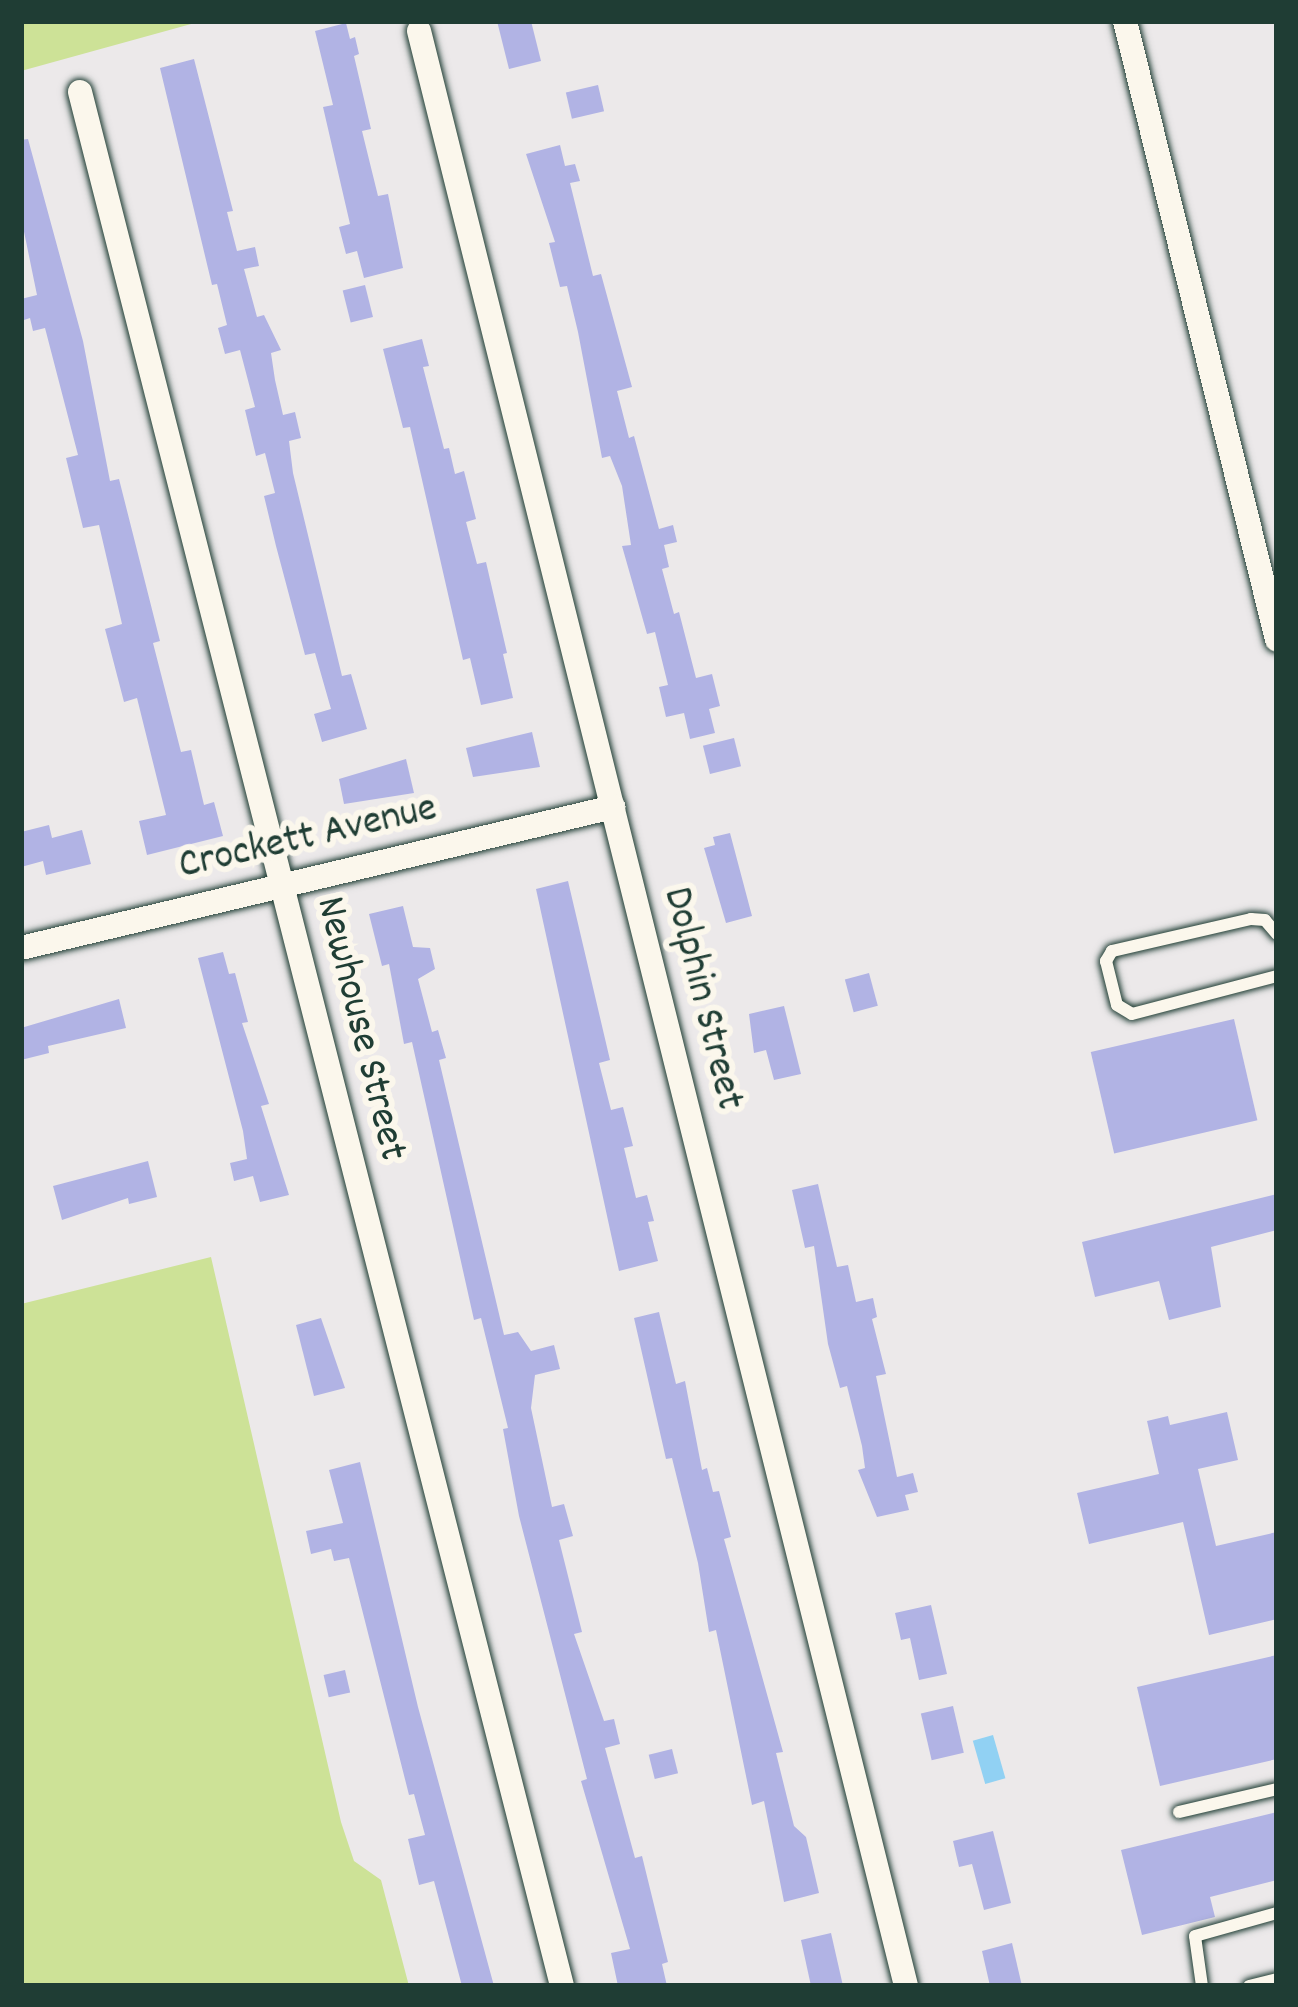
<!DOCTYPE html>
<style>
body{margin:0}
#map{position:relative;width:1298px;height:2007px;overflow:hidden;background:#ece9ea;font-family:Dekko,sans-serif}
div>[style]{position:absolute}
.green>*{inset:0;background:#cde297}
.water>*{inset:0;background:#91d1f3;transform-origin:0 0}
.building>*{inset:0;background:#b1b3e4;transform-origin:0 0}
.roads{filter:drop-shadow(0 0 3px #1f3d34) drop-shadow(0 0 3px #1f3d34)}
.lane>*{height:12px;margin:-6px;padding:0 6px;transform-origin:6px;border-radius:6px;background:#fbf7ec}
.street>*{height:24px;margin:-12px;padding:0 12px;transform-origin:12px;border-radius:12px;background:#fbf7ec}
span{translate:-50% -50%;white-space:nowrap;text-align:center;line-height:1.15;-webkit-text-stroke:12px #fbf7ec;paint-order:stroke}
.street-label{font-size:42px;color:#1f3d34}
.frame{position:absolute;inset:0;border:24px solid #1f3d34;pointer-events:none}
</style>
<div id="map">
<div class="green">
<div style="clip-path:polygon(21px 21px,202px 21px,21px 71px)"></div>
<div style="clip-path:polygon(211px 1257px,341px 1822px,354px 1861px,381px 1880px,409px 1986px,21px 1986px,21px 1304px)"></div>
</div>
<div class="water">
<div style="left:993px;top:1735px;width:45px;height:21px;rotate:74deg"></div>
</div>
<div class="building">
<div style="clip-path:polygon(497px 21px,531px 21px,541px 61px,509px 69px)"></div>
<div style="clip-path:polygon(346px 23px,350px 39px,355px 37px,359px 54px,354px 56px,371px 129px,362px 131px,378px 196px,388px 194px,403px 268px,364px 278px,357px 251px,346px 254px,339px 227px,350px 224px,323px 107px,333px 105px,315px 31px)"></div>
<div style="clip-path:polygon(194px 59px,233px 211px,227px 212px,237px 251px,255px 247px,259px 266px,244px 269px,257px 317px,264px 315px,281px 350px,271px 353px,275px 380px,283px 415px,295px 412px,301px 438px,289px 441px,293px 473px,342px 676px,351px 674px,367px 729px,322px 742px,314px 714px,331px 709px,315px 653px,305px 655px,276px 546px,264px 496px,275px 493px,265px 453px,256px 456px,245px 410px,255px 407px,240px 350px,225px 354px,218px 328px,227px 325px,217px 284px,212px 285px,160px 68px)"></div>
<div style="left:598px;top:85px;width:27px;height:33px;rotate:77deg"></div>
<div style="clip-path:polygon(28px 139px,83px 341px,110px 481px,119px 479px,160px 641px,153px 643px,181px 752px,191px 750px,204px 805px,214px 802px,223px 836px,147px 855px,139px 821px,166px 815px,137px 698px,124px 702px,105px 629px,122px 624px,99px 525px,83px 528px,66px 458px,78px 455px,45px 328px,33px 331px,30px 318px,21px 321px,21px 299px,37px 295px,21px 217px,21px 140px)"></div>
<div style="clip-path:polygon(560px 145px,565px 166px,575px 164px,580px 181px,570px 183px,593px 276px,601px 274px,632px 387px,617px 391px,629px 438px,634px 436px,659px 529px,673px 525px,677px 542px,664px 545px,669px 567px,662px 569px,674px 614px,679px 612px,696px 678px,712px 674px,720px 706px,709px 709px,715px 733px,690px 739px,684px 713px,666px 717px,659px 687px,668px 685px,655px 632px,647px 634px,622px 546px,631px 545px,622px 486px,610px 456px,602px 458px,578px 332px,567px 286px,560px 287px,549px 243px,555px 242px,526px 154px)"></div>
<div style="left:365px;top:285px;width:33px;height:23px;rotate:76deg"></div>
<div style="clip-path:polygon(422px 339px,429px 366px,423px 367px,444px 449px,449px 448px,455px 474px,464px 471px,476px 519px,466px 522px,477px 564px,486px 562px,507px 653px,503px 654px,513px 698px,481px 705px,470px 658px,463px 660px,410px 427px,403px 428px,383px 349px)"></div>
<div style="clip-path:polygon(532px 732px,540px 767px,473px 777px,466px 748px)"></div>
<div style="left:734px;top:738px;width:29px;height:32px;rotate:76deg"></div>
<div style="clip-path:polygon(406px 759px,414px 793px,344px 804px,339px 779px)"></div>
<div style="clip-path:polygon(49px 825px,52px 838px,82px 830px,91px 864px,46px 875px,43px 861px,21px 867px,21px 832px)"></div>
<div style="clip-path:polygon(730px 833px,752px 916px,726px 923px,704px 848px,715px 845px,713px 837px)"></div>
<div style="clip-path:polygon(568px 881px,610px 1060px,599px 1063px,611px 1110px,623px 1107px,633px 1146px,624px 1148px,636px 1198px,647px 1195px,654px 1221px,648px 1222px,658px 1261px,619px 1271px,536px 889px)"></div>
<div style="clip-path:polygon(403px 906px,413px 947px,430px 948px,435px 969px,418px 979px,432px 1032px,438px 1030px,446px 1058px,439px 1060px,504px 1335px,518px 1332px,531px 1351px,554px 1345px,560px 1369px,535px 1375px,531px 1408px,552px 1507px,564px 1504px,573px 1536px,559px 1540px,582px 1632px,574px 1634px,604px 1721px,614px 1719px,620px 1744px,605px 1748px,635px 1858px,642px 1856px,668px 1962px,662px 1964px,667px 1986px,618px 1986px,611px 1953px,630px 1949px,581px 1781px,587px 1779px,519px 1516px,503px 1429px,508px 1428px,481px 1318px,474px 1320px,412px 1042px,404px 1044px,389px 964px,382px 966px,369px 914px)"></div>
<div style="clip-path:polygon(223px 952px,229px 974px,235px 973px,248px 1022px,242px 1023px,269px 1104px,261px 1106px,289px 1195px,260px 1202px,253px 1176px,234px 1181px,230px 1163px,247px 1159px,243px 1131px,198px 958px)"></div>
<div style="left:869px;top:973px;width:34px;height:25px;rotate:75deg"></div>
<div style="clip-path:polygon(119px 999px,126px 1028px,48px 1046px,49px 1053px,21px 1060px,21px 1028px)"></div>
<div style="clip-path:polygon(784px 1006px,801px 1074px,774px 1080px,766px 1050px,754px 1053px,749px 1014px)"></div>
<div style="left:1234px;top:1019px;width:104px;height:147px;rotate:77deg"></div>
<div style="clip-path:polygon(148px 1161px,157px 1197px,129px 1204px,128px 1198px,62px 1220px,53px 1186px)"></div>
<div style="clip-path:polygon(818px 1184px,837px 1267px,848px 1265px,856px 1302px,873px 1298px,877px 1317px,872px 1319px,886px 1374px,876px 1376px,897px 1477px,913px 1473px,918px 1492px,905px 1495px,909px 1510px,877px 1517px,858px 1470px,865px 1468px,862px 1446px,847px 1386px,840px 1388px,828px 1344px,814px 1246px,805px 1248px,792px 1190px)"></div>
<div style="clip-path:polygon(1277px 1194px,1277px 1230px,1211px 1247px,1221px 1307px,1169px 1320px,1159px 1281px,1095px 1297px,1082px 1242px)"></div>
<div style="clip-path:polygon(659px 1312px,676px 1384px,685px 1381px,702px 1470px,707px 1468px,713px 1492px,719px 1491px,731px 1537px,724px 1539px,783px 1752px,776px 1753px,794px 1826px,806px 1837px,819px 1893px,784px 1902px,764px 1801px,752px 1805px,716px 1630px,709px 1632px,698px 1563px,672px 1458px,666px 1459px,634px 1318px)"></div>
<div style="clip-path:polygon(321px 1318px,345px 1388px,314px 1396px,296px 1325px)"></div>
<div style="clip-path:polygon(1227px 1412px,1238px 1460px,1198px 1469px,1216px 1546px,1277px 1532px,1277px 1619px,1209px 1635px,1183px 1522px,1089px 1544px,1077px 1493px,1159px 1474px,1147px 1421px,1168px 1416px,1170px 1425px)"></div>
<div style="clip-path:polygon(360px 1462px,418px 1707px,494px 1986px,462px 1986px,434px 1881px,419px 1885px,408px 1839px,425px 1835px,414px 1794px,409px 1795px,349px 1558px,334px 1561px,331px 1549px,311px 1554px,306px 1531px,343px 1523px,329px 1470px)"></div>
<div style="clip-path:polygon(931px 1605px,947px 1674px,919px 1680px,910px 1638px,901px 1640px,895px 1613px)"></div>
<div style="clip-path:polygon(1277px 1655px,1277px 1759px,1160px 1786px,1137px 1687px)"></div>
<div style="left:345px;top:1670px;width:23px;height:22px;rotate:77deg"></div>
<div style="left:953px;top:1706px;width:48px;height:33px;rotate:77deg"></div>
<div style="left:672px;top:1749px;width:25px;height:24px;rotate:76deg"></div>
<div style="clip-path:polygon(1277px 1812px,1277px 1880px,1210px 1897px,1215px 1917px,1142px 1935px,1121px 1850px)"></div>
<div style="clip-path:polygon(993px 1831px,1011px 1903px,984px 1910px,972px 1864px,959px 1867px,953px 1841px)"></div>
<div style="clip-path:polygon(831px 1933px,843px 1986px,811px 1986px,801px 1940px)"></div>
<div style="clip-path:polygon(1012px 1943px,1022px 1986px,990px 1986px,982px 1951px)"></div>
</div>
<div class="roads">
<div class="lane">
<div style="left:1277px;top:934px;width:18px;rotate:-131deg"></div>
<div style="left:1265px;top:920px;width:14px;rotate:-176deg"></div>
<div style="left:1251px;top:919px;width:143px;rotate:167deg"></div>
<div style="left:1112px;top:951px;width:12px;rotate:121deg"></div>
<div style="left:1106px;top:961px;width:45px;rotate:76deg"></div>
<div style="left:1117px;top:1005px;width:17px;rotate:31deg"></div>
<div style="left:1132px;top:1014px;width:150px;rotate:-14.7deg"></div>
<div style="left:1179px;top:1812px;width:101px;rotate:-13.2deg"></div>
<div style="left:1202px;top:1986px;width:50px;rotate:-98deg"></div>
<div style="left:1195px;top:1936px;width:85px;rotate:-15.7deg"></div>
<div style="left:1249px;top:1986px;width:29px;rotate:-14deg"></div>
</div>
<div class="street">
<div style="left:1125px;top:21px;width:637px;rotate:76.2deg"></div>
<div style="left:419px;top:31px;width:2015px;rotate:76.01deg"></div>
<div style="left:80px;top:92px;width:1954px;rotate:75.72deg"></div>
<div style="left:21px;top:948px;width:609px;rotate:-13.4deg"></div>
</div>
</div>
<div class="street-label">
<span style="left:308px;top:839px;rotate:-13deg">Crockett Avenue</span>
<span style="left:701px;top:999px;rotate:76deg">Dolphin Street</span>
<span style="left:359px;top:1029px;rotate:76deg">Newhouse Street</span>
</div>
<div class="frame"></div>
</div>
